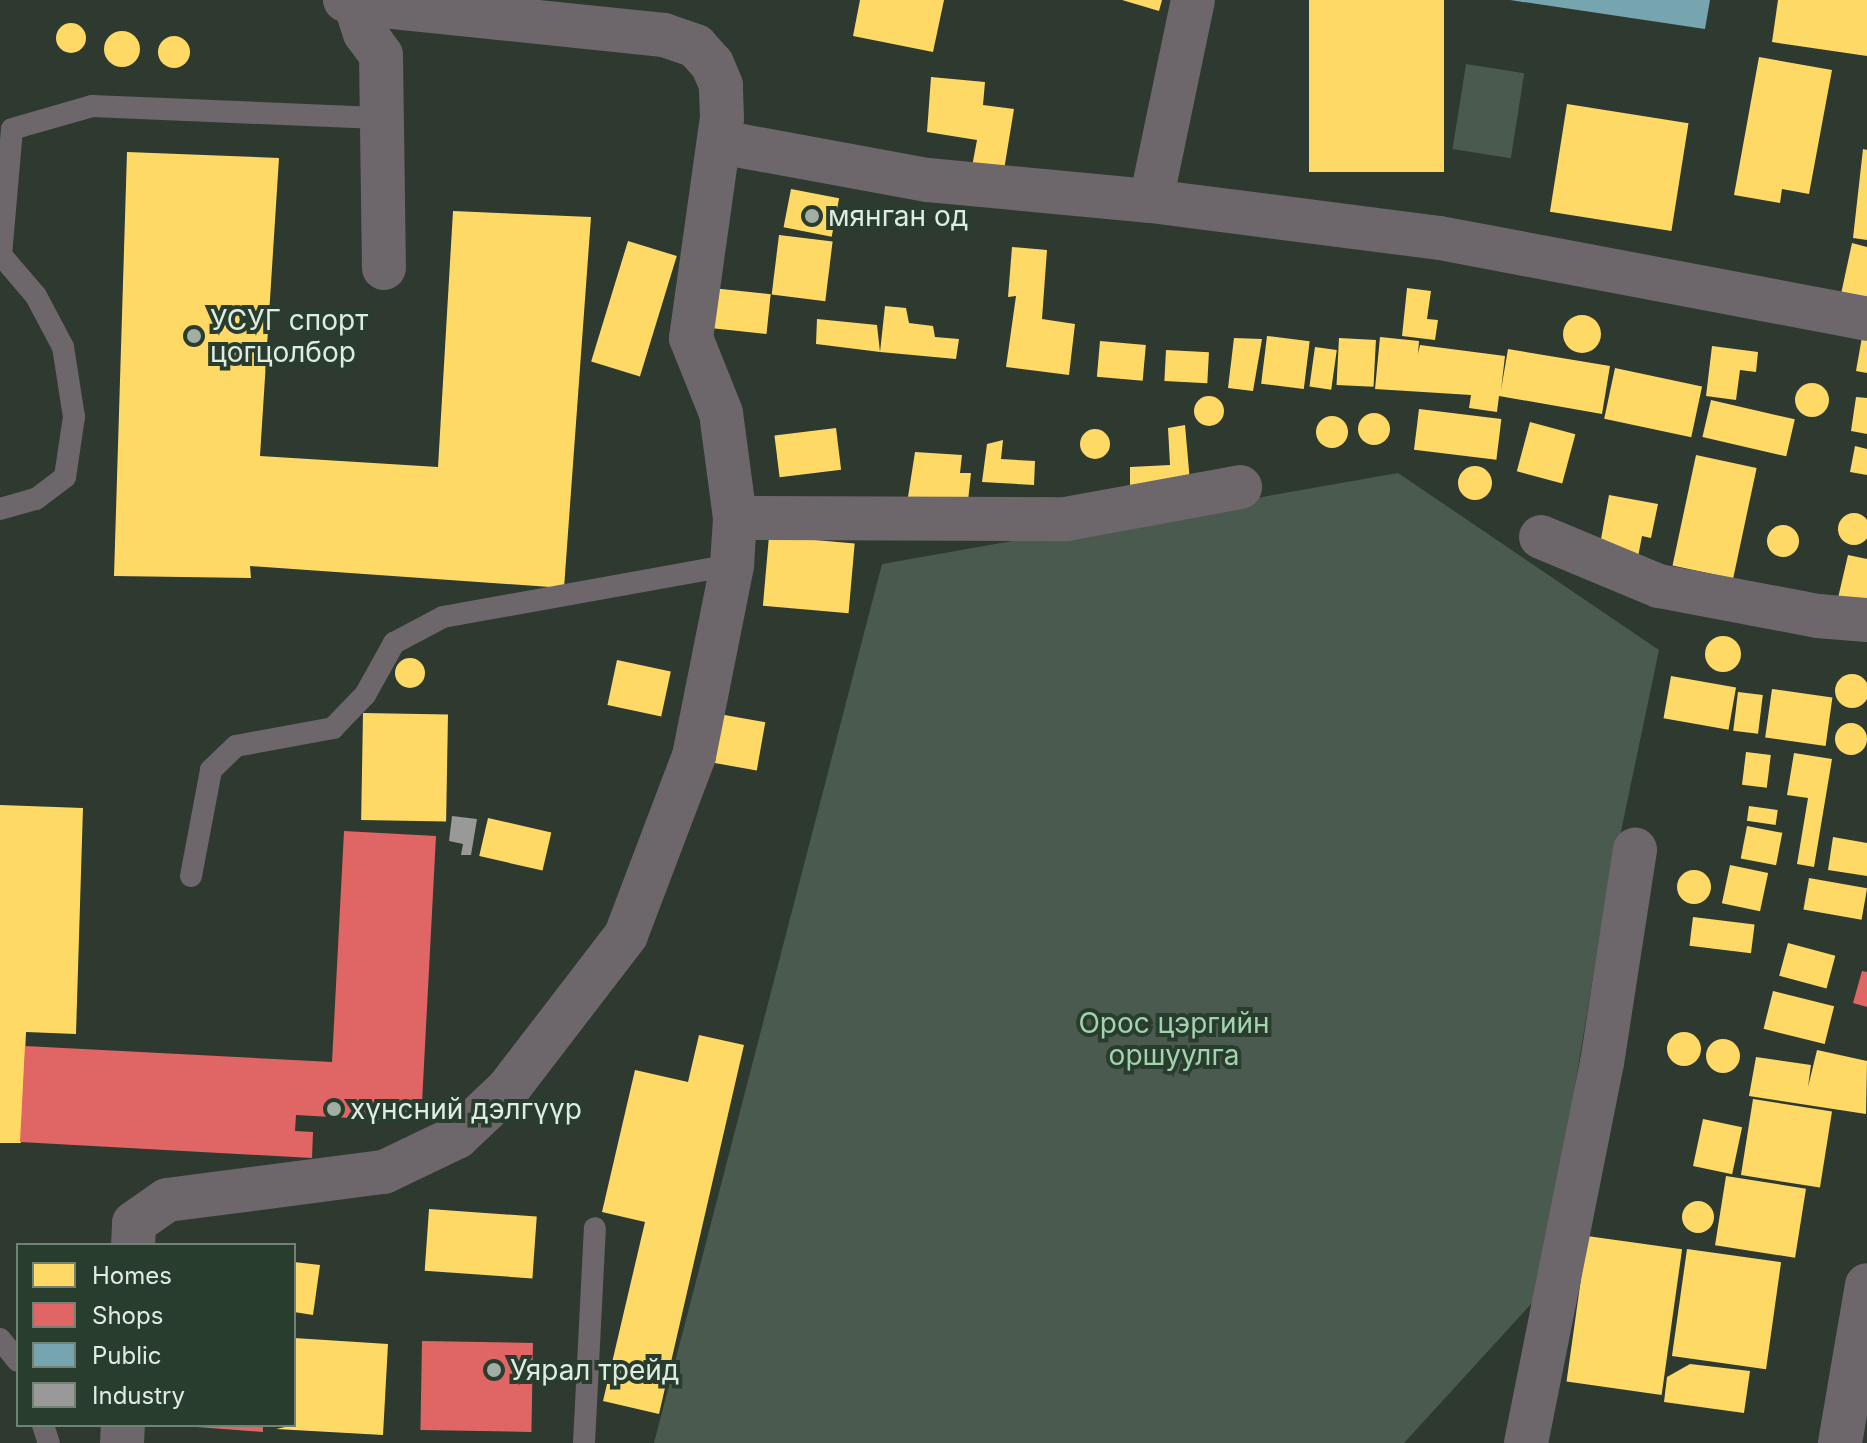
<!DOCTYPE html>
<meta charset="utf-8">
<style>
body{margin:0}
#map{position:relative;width:1867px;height:1443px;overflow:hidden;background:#2e3930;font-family:Inter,sans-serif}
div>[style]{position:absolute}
.green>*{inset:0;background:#4b5a4f;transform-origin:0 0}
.homes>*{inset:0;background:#ffd966;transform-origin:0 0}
.round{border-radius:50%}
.shops>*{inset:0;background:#e06666;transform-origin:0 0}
.public>*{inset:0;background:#76a5af}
.industry>*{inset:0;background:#999}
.service>*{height:22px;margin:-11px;padding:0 11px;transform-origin:11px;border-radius:11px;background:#6d666b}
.minor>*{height:44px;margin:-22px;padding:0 22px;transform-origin:22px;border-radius:22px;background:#6d666b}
.tertiary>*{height:44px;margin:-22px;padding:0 22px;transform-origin:22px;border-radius:22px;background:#6d666b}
.dots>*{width:22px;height:22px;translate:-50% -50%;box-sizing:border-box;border:4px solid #293d2e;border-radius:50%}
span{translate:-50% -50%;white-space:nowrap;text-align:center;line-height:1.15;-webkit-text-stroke:8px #293d2e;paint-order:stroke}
.poi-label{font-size:28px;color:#e0ece2}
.left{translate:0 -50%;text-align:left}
.park-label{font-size:28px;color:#a3d2ae}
.legend{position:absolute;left:16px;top:1243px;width:280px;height:184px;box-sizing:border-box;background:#293d2e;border:2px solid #728376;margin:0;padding:10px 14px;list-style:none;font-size:24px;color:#e0ece2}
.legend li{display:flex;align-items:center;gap:16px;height:40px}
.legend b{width:40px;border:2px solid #728376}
</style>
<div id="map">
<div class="green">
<div style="left:1466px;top:64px;width:59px;height:86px;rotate:9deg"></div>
<div style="clip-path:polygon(1398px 473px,1659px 650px,1602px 922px,1541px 1293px,1404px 1443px,654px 1443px,882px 564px)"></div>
</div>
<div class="homes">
<div style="clip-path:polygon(860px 0,944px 0,933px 52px,853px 36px)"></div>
<div style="clip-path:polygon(1122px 0,1162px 0,1159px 11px)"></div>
<div style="left:1309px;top:0;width:135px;height:172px"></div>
<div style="clip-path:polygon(1778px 0,1867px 0,1867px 56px,1772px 42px)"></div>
<div class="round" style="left:56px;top:23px;width:30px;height:30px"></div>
<div class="round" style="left:104px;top:31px;width:36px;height:36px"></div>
<div class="round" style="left:158px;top:36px;width:32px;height:32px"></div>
<div style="clip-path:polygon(1759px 57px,1832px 70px,1809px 194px,1782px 189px,1780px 203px,1734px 195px)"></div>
<div style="clip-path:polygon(931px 77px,985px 82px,983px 105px,1014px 109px,1003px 176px,971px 172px,977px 140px,927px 132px)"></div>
<div style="left:1567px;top:104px;width:123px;height:109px;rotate:9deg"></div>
<div style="clip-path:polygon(1863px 149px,1867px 150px,1867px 240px,1853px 238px)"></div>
<div style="clip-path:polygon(127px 152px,279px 158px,260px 456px,438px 467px,453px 211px,591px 217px,564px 588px,250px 566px,251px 578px,114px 576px)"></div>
<div style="left:791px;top:189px;width:49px;height:39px;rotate:11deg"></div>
<div style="left:779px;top:235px;width:54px;height:60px;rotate:7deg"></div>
<div style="left:628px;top:241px;width:51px;height:126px;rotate:17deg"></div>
<div style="clip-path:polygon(1852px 243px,1867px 247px,1867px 300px,1841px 294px)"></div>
<div style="clip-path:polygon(1012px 247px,1047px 250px,1042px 319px,1075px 324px,1069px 375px,1006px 367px,1016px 296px,1008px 297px)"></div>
<div style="left:712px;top:288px;width:59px;height:40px;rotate:6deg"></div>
<div style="clip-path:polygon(1407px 288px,1431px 291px,1427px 319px,1438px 320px,1435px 340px,1402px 336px)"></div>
<div style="clip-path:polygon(885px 306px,906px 308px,909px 323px,933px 326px,935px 337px,959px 339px,956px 359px,880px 352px)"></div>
<div class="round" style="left:1563px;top:315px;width:38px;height:38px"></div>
<div style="clip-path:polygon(817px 319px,877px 325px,880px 352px,816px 344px)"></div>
<div style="left:1267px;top:336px;width:43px;height:48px;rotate:7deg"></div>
<div style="clip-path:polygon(1380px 337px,1419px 341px,1418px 354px,1420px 345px,1505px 356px,1501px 390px,1508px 349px,1610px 366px,1602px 414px,1499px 396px,1497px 412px,1469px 408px,1471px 395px,1375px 389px)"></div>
<div style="clip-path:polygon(1862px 337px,1867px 338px,1867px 373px,1856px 371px)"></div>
<div style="clip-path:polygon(1234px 338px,1262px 339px,1253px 391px,1228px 388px)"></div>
<div style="left:1339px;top:338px;width:37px;height:47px;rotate:3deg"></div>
<div style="left:1100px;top:341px;width:46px;height:36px;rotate:5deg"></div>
<div style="clip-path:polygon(1712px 346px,1758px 352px,1756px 372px,1740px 370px,1736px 400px,1706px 396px)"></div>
<div style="left:1315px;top:347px;width:22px;height:40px;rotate:8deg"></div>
<div style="left:1166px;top:350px;width:43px;height:31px;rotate:3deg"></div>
<div style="left:1615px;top:368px;width:89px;height:52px;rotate:12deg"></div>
<div class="round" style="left:1795px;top:383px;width:34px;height:34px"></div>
<div class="round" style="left:1194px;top:396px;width:30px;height:30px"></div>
<div style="clip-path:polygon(1856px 397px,1867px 398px,1867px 434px,1851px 431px)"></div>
<div style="left:1711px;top:400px;width:86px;height:38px;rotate:13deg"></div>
<div style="left:1419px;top:409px;width:83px;height:41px;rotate:7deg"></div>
<div class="round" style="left:1358px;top:413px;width:32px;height:32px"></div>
<div class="round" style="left:1316px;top:416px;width:32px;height:32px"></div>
<div style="left:1530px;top:422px;width:47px;height:51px;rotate:15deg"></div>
<div style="clip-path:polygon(1185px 425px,1190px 482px,1130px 487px,1130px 467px,1170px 465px,1168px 428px)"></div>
<div style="left:836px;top:428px;width:42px;height:62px;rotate:83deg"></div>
<div class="round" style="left:1080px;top:429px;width:30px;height:30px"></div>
<div style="clip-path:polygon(1003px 440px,1001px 459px,1035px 461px,1034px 485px,982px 482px,987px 444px)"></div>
<div style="clip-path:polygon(1855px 446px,1867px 449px,1867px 475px,1850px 472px)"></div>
<div style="clip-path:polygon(915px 452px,962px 455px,960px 473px,971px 473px,968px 501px,908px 497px)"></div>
<div style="left:1696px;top:455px;width:62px;height:113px;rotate:12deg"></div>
<div class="round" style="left:1458px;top:466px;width:34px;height:34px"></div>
<div style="clip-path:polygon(1609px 495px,1658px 504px,1651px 538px,1642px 536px,1638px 557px,1599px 550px)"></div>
<div class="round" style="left:1838px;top:513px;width:32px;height:32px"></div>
<div class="round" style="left:1767px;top:525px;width:32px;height:32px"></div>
<div style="left:769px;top:536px;width:86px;height:70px;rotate:5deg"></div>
<div style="clip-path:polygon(1848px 555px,1867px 559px,1867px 605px,1838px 598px)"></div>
<div class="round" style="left:1705px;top:636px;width:36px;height:36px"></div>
<div class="round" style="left:395px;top:658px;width:30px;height:30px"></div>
<div style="left:617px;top:660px;width:55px;height:46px;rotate:12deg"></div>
<div class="round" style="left:1835px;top:674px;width:34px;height:34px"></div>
<div style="left:1671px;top:676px;width:66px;height:43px;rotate:10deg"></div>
<div style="left:1772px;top:689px;width:61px;height:49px;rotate:8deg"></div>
<div style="left:1738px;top:692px;width:25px;height:39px;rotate:7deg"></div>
<div style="left:363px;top:713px;width:85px;height:107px;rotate:1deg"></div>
<div style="left:719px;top:714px;width:47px;height:49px;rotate:10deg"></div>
<div class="round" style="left:1835px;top:723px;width:32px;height:32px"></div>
<div style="left:1746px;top:752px;width:25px;height:33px;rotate:7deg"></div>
<div style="clip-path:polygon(1794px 753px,1832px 759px,1814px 867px,1797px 864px,1808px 798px,1787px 795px)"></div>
<div style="clip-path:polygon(0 805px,83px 808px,76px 1034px,26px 1032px,21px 1143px,0 1143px)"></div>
<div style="left:1749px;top:806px;width:29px;height:15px;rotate:8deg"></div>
<div style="left:488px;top:818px;width:65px;height:39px;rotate:13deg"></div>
<div style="left:1747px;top:826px;width:36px;height:33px;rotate:11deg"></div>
<div style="clip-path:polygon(1833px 837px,1867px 843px,1867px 876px,1828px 870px)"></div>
<div style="left:1730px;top:865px;width:39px;height:39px;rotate:12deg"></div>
<div class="round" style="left:1677px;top:870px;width:34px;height:34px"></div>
<div style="left:1809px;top:878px;width:59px;height:32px;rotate:10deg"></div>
<div style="left:1693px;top:917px;width:62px;height:29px;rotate:7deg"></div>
<div style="left:1788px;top:943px;width:49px;height:34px;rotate:15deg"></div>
<div style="left:1773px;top:991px;width:63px;height:39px;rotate:14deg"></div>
<div class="round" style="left:1667px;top:1032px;width:34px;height:34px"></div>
<div style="clip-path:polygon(699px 1035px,744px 1045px,659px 1414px,603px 1401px,645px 1222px,602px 1212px,635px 1070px,688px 1082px)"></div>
<div class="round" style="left:1706px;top:1039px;width:34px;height:34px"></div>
<div style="clip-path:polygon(1817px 1050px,1867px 1061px,1866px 1114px,1749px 1096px,1756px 1057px,1811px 1065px,1808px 1087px)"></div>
<div style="left:1753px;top:1099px;width:80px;height:77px;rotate:9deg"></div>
<div style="left:1703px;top:1119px;width:40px;height:48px;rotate:12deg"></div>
<div style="left:1726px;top:1176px;width:81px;height:70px;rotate:9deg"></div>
<div class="round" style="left:1682px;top:1201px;width:32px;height:32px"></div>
<div style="left:429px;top:1209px;width:108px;height:62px;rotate:4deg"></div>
<div style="left:1587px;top:1236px;width:96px;height:147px;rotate:8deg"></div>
<div style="left:1687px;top:1249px;width:95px;height:108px;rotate:8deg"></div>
<div style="clip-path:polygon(294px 1262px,320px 1265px,313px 1315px,294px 1312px)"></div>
<div style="clip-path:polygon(294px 1338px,388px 1344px,383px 1435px,276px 1429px,294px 1425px)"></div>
<div style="clip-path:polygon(1690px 1364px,1750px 1371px,1744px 1413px,1664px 1402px,1667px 1377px)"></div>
</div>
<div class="shops">
<div style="clip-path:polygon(344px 831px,436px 836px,421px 1122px,296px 1115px,295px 1131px,313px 1132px,312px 1158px,20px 1142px,25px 1046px,332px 1062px)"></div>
<div style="clip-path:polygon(1862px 971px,1867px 972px,1867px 1007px,1853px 1003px)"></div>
<div style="left:422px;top:1341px;width:111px;height:89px;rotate:1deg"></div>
<div style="clip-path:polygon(171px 1425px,263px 1425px,263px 1432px)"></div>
</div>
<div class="public">
<div style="clip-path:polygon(1510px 0,1710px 0,1705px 29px)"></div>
</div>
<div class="industry">
<div style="clip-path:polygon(452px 816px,477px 819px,471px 855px,461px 855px,463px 844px,449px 841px)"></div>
</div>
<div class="service">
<div style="left:0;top:509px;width:37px;rotate:-16deg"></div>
<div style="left:36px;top:499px;width:36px;rotate:-37deg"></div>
<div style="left:65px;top:477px;width:61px;rotate:-81.5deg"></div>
<div style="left:74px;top:417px;width:71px;rotate:-98.9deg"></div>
<div style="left:63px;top:347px;width:58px;rotate:-117.9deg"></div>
<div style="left:36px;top:296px;width:54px;rotate:-130.5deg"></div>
<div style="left:1px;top:255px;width:126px;rotate:-85deg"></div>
<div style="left:12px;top:129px;width:83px;rotate:-16deg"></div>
<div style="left:92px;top:106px;width:291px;rotate:2.4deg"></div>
<div style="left:191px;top:876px;width:108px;rotate:-79.3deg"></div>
<div style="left:211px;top:770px;width:35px;rotate:-44deg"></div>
<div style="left:236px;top:746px;width:99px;rotate:-10.5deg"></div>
<div style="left:333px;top:728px;width:46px;rotate:-45.9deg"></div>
<div style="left:365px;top:695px;width:60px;rotate:-60.9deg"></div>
<div style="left:394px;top:643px;width:55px;rotate:-28deg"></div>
<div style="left:443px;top:617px;width:294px;rotate:-10.2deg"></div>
<div style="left:0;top:1339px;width:28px;rotate:51deg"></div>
<div style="left:43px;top:1425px;width:19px;rotate:72deg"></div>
<div style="left:584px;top:1443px;width:215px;rotate:-87.1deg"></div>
</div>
<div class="minor">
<div style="left:345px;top:0;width:10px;rotate:17deg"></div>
<div style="left:355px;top:3px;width:32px;rotate:72deg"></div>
<div style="left:365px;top:33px;width:27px;rotate:54deg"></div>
<div style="left:381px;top:55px;width:213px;rotate:89.2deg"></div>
<div style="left:720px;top:142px;width:211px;rotate:10.4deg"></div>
<div style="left:928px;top:180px;width:224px;rotate:5.4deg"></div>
<div style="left:1151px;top:201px;width:291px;rotate:7.3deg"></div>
<div style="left:1440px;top:238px;width:435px;rotate:10.7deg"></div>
<div style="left:1151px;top:201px;width:205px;rotate:-78.2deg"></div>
<div style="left:735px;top:518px;width:331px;rotate:0.2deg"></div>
<div style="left:1066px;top:519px;width:177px;rotate:-10.4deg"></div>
<div style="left:1541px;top:537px;width:128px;rotate:22.6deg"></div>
<div style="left:1659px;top:586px;width:162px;rotate:10.7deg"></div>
<div style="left:1818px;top:616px;width:49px;rotate:4.7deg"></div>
<div style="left:133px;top:1245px;width:22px;rotate:-87deg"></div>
<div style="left:134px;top:1223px;width:40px;rotate:-34.9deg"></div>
<div style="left:167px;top:1200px;width:219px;rotate:-7.4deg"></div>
<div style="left:384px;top:1172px;width:81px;rotate:-25.6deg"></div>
<div style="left:457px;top:1137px;width:70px;rotate:-43.3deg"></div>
<div style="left:508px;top:1089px;width:194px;rotate:-52.5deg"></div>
<div style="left:626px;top:935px;width:191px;rotate:-69.2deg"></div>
<div style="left:694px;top:756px;width:195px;rotate:-78.7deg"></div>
<div style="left:732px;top:565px;width:47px;rotate:-86.3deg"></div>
<div style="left:735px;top:518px;width:106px;rotate:-97.6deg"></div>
<div style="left:721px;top:413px;width:81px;rotate:-111.8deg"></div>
<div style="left:691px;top:338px;width:222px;rotate:-82deg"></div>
<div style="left:722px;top:118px;width:33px;rotate:-92deg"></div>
<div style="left:721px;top:85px;width:23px;rotate:-113deg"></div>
<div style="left:712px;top:64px;width:24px;rotate:-132deg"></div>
<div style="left:696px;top:46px;width:34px;rotate:-161deg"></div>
<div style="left:664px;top:35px;width:311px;rotate:-174.1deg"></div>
<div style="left:122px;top:1443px;width:18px;rotate:-87deg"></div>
<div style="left:1526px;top:1443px;width:388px;rotate:-78.7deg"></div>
<div style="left:1602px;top:1063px;width:216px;rotate:-81.2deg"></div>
</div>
<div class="tertiary">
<div style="left:1840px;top:1443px;width:160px;rotate:-80.3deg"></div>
</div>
<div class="dots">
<div style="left:812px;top:216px;background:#a2ada4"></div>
<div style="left:194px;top:336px;background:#a2ada4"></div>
<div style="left:334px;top:1109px;background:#a2ada4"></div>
<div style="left:494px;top:1370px;background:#a2ada4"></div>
</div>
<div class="poi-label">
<span class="left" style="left:828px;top:216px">мянган од</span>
<span class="left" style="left:210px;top:336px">УСУГ спорт<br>цогцолбор</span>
<span class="left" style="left:350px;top:1109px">хүнсний дэлгүүр</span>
<span class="left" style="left:510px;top:1370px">Уярал трейд</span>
</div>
<div class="park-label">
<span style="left:1174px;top:1039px">Орос цэргийн<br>оршуулга</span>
</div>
<ul class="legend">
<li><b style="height:22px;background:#ffd966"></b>Homes</li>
<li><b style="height:22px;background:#e06666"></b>Shops</li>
<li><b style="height:22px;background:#76a5af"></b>Public</li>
<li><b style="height:22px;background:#999"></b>Industry</li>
</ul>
</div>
